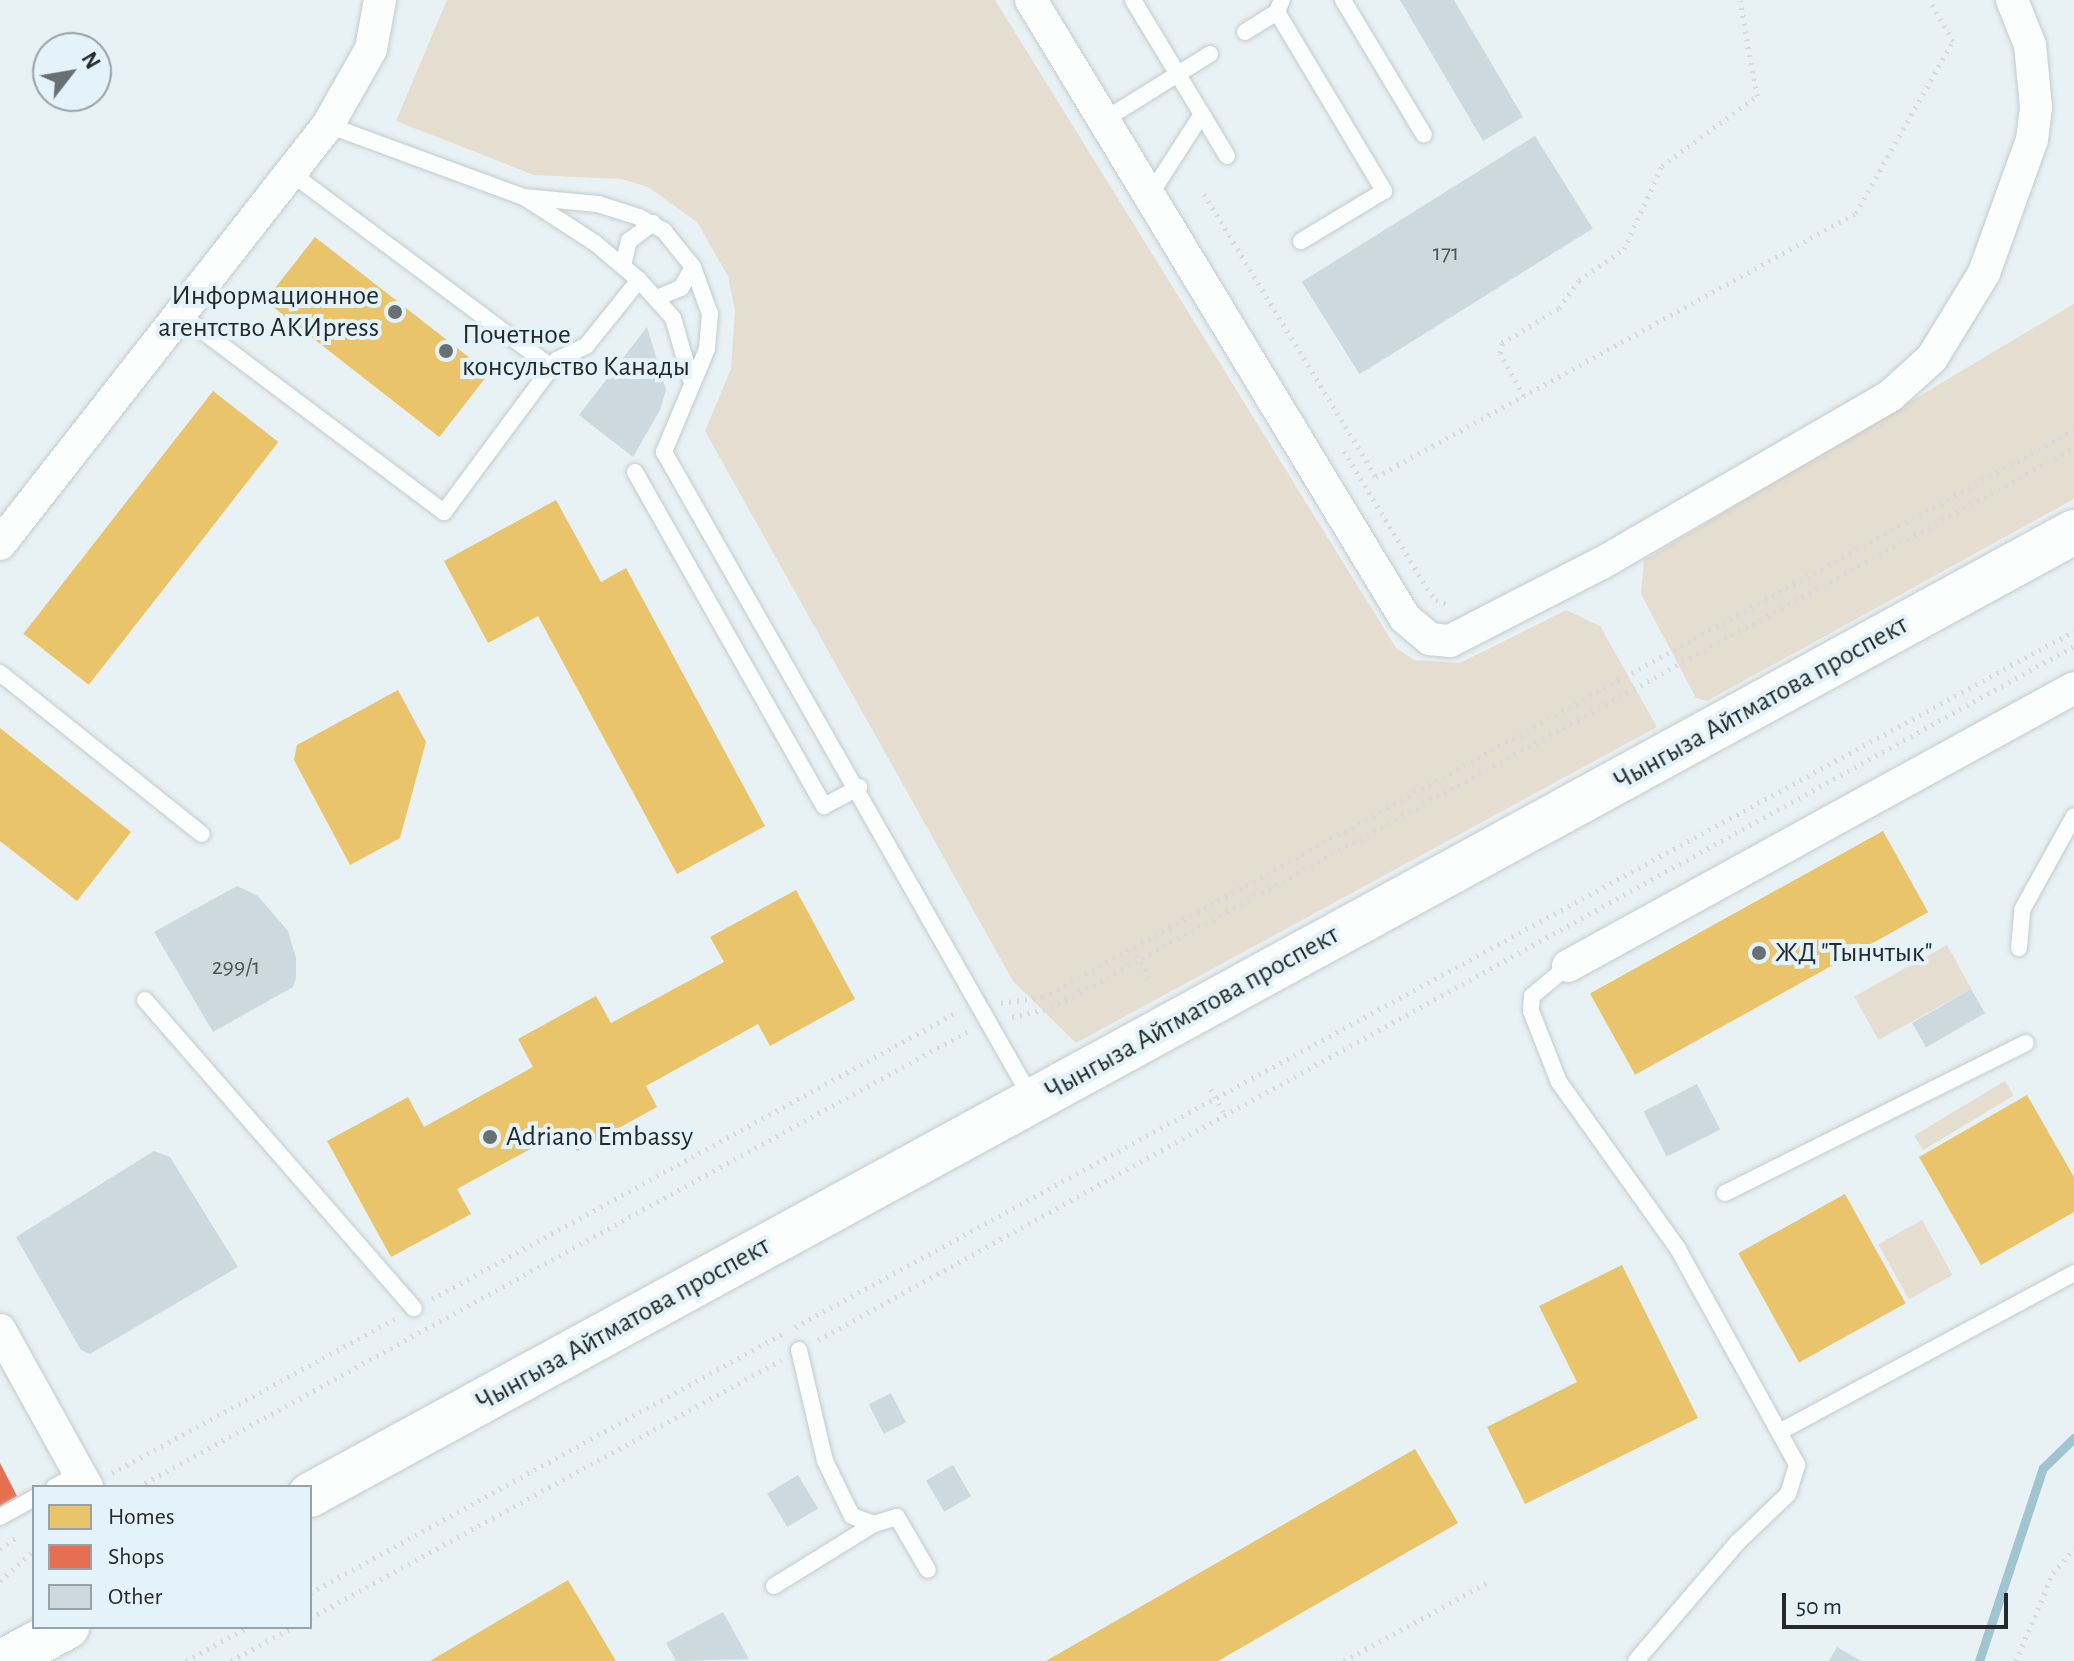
<!DOCTYPE html>
<meta charset="utf-8">
<style>
body{margin:0}
#map{position:relative;width:2074px;height:1661px;overflow:hidden;background:#e8f1f4;font-family:"Alegreya Sans",sans-serif}
div>[style]{position:absolute}
.green>*{inset:0;background:#e5ddcf;transform-origin:0 0}
.homes>*{inset:0;background:#e9c46a;transform-origin:0 0}
.shops>*{inset:0;background:#e76f51}
.stream>*{height:9px;margin:-4.5px;padding:0 4.5px;transform-origin:4.5px;border-radius:4.5px;background:#a0c4d0}
.building>*{inset:0;background:#ccd9de;transform-origin:0 0}
.path>*{height:5px;margin-top:-2.5px;transform-origin:0;background:repeating-linear-gradient(90deg,#d7dada 0 2px,transparent 0 8px)}
.roads{filter:drop-shadow(0 0 2px #c4cbcd) drop-shadow(0 0 2px #c4cbcd)}
.service>*{height:16px;margin:-8px;padding:0 8px;transform-origin:8px;border-radius:8px;background:#fcfdfd}
.minor>*{height:32px;margin:-16px;padding:0 16px;transform-origin:16px;border-radius:16px;background:#fcfdfd}
.secondary>*{height:44px;margin:-22px;padding:0 22px;transform-origin:22px;border-radius:22px;background:#fcfdfd}
.dots>*{width:22px;height:22px;translate:-50% -50%;box-sizing:border-box;border:4px solid #e3f3f9;border-radius:50%}
span{translate:-50% -50%;white-space:nowrap;text-align:center;line-height:1.15;-webkit-text-stroke:8px #e3f3f9;paint-order:stroke}
.number-label{font-size:24px;color:#4e5658}
.number-label span{-webkit-text-stroke-width:0}
.poi-label{font-size:28px;color:#242a2c}
.right{translate:-100% -50%;text-align:right}
.left{translate:0 -50%;text-align:left}
.street-label{font-size:28px;color:#242a2c}
.legend{position:absolute;left:32px;top:1485px;width:280px;height:144px;box-sizing:border-box;background:#e3f3f9;border:2px solid #97a3a7;margin:0;padding:10px 14px;list-style:none;font-size:24px;color:#242a2c}
.legend li{display:flex;align-items:center;gap:16px;height:40px}
.legend b{width:40px;border:2px solid #97a3a7}
.north{position:absolute;left:32px;top:32px;width:80px;height:80px;box-sizing:border-box;background:#e3f3f9;border:2px solid #97a3a7;border-radius:50%;rotate:59deg;font-size:22px;font-weight:700;line-height:32px;text-align:center;color:#242a2c}
.north::after{content:'';display:block;margin:auto;width:28px;height:36px;background:#697072;clip-path:polygon(50% 0,100% 100%,50% 72%,0 100%)}
.scale{position:absolute;left:1782px;top:1593px;width:226px;height:36px;box-sizing:border-box;border:4px solid #242a2c;border-top:0;padding-left:10px;font-size:24px;line-height:28px;white-space:nowrap;color:#242a2c;-webkit-text-stroke:6px #e3f3f9;paint-order:stroke}
</style>
<div id="map">
<div class="green">
<div style="clip-path:polygon(447px 0,995px 0,1396px 648px,1414px 660px,1460px 663px,1566px 610px,1600px 626px,1657px 727px,1076px 1043px,1013px 981px,705px 431px,731px 369px,735px 310px,728px 276px,697px 222px,648px 187px,622px 179px,534px 175px,396px 121px)"></div>
<div style="clip-path:polygon(2074px 304px,2074px 499px,1707px 701px,1696px 698px,1641px 594px,1644px 560px)"></div>
<div style="left:1947px;top:945px;width:50px;height:106px;rotate:61deg"></div>
<div style="left:2005px;top:1081px;width:17px;height:106px;rotate:59deg"></div>
<div style="left:1922px;top:1220px;width:63px;height:50px;rotate:61deg"></div>
</div>
<div class="homes">
<div style="left:315px;top:237px;width:221px;height:81px;rotate:38deg"></div>
<div style="left:213px;top:391px;width:83px;height:308px;rotate:38deg"></div>
<div style="clip-path:polygon(556px 500px,601px 582px,626px 568px,765px 826px,677px 874px,538px 616px,488px 643px,444px 561px)"></div>
<div style="clip-path:polygon(398px 690px,426px 742px,400px 838px,350px 865px,294px 760px,297px 745px)"></div>
<div style="clip-path:polygon(0 728px,131px 832px,77px 901px,0 841px)"></div>
<div style="left:1883px;top:831px;width:93px;height:335px;rotate:61deg"></div>
<div style="clip-path:polygon(796px 890px,855px 999px,770px 1046px,758px 1024px,646px 1086px,657px 1107px,577px 1151px,565px 1130px,457px 1189px,471px 1214px,391px 1257px,327px 1141px,408px 1097px,424px 1127px,533px 1067px,518px 1039px,596px 996px,611px 1023px,724px 962px,710px 937px)"></div>
<div style="clip-path:polygon(2027px 1095px,2074px 1177px,2074px 1212px,1981px 1265px,1919px 1157px)"></div>
<div style="left:1845px;top:1194px;width:125px;height:122px;rotate:61deg"></div>
<div style="clip-path:polygon(1622px 1265px,1698px 1418px,1525px 1504px,1487px 1427px,1577px 1382px,1539px 1306px)"></div>
<div style="clip-path:polygon(1415px 1449px,1458px 1523px,1218px 1661px,1046px 1661px)"></div>
<div style="clip-path:polygon(568px 1580px,616px 1661px,430px 1661px)"></div>
</div>
<div class="shops">
<div style="clip-path:polygon(0 1463px,17px 1496px,0 1506px)"></div>
</div>
<div class="stream">
<div style="left:1979px;top:1661px;width:203px;rotate:-71.7deg"></div>
<div style="left:2043px;top:1468px;width:43px;rotate:-44.1deg"></div>
</div>
<div class="building">
<div style="clip-path:polygon(1400px 0,1454px 0,1523px 117px,1483px 141px)"></div>
<div style="left:1535px;top:136px;width:109px;height:275px;rotate:58deg"></div>
<div style="clip-path:polygon(647px 327px,666px 390px,660px 410px,633px 457px,579px 415px)"></div>
<div style="clip-path:polygon(237px 886px,258px 896px,288px 931px,296px 958px,296px 978px,293px 987px,213px 1032px,154px 932px)"></div>
<div style="left:1971px;top:989px;width:28px;height:68px;rotate:60deg"></div>
<div style="left:1697px;top:1084px;width:51px;height:60px;rotate:63deg"></div>
<div style="clip-path:polygon(154px 1151px,170px 1157px,238px 1267px,90px 1354px,81px 1350px,16px 1237px)"></div>
<div style="left:891px;top:1393px;width:33px;height:25px;rotate:63deg"></div>
<div style="left:953px;top:1465px;width:36px;height:31px;rotate:60deg"></div>
<div style="left:798px;top:1475px;width:39px;height:36px;rotate:59deg"></div>
<div style="clip-path:polygon(723px 1612px,749px 1659px,676px 1661px,666px 1643px)"></div>
<div style="clip-path:polygon(1837px 1647px,1861px 1661px,1829px 1661px)"></div>
</div>
<div class="path">
<div style="left:1204px;top:194px;width:331px;rotate:58.7deg"></div>
<div style="left:1376px;top:477px;width:548px;rotate:-28.81deg"></div>
<div style="left:1856px;top:213px;width:197px;rotate:-60.6deg"></div>
<div style="left:1953px;top:41px;width:48px;rotate:-120.3deg"></div>
<div style="left:1524px;top:396px;width:49px;rotate:-119.2deg"></div>
<div style="left:1500px;top:353px;width:10px;rotate:-79deg"></div>
<div style="left:1502px;top:343px;width:67px;rotate:-31.6deg"></div>
<div style="left:1559px;top:308px;width:34px;rotate:-54deg"></div>
<div style="left:1579px;top:280px;width:55px;rotate:-34.6deg"></div>
<div style="left:1624px;top:249px;width:91px;rotate:-65.4deg"></div>
<div style="left:1662px;top:166px;width:118px;rotate:-36.4deg"></div>
<div style="left:1757px;top:96px;width:97px;rotate:-100deg"></div>
<div style="left:1344px;top:451px;width:160px;rotate:58.8deg"></div>
<div style="left:1427px;top:588px;width:15px;rotate:53deg"></div>
<div style="left:1436px;top:600px;width:15px;rotate:20deg"></div>
<div style="left:1133px;top:948px;width:34px;rotate:62deg"></div>
<div style="left:1001px;top:1003px;width:42px;rotate:-8.1deg"></div>
<div style="left:1043px;top:997px;width:1177px;rotate:-28.81deg"></div>
<div style="left:1012px;top:1017px;width:40px;rotate:-13deg"></div>
<div style="left:1051px;top:1008px;width:1166px;rotate:-28.7deg"></div>
<div style="left:1211px;top:1089px;width:30px;rotate:62deg"></div>
<div style="left:432px;top:1299px;width:598px;rotate:-28.66deg"></div>
<div style="left:795px;top:1327px;width:1456px;rotate:-28.55deg"></div>
<div style="left:818px;top:1340px;width:1435px;rotate:-28.92deg"></div>
<div style="left:112px;top:1473px;width:322px;rotate:-28.6deg"></div>
<div style="left:138px;top:1487px;width:947px;rotate:-28.78deg"></div>
<div style="left:0;top:1549px;width:21px;rotate:-35deg"></div>
<div style="left:0;top:1581px;width:46px;rotate:-42.4deg"></div>
<div style="left:310px;top:1593px;width:538px;rotate:-28.75deg"></div>
<div style="left:310px;top:1618px;width:537px;rotate:-28.71deg"></div>
<div style="left:186px;top:1661px;width:71px;rotate:-28.7deg"></div>
<div style="left:231px;top:1661px;width:71px;rotate:-28.7deg"></div>
<div style="left:1344px;top:1661px;width:164px;rotate:-28.7deg"></div>
<div style="left:2016px;top:1661px;width:95px;rotate:-67.2deg"></div>
<div style="left:2053px;top:1573px;width:32px;rotate:-49deg"></div>
</div>
<div class="roads">
<div class="service">
<div style="left:1133px;top:0;width:182px;rotate:58.9deg"></div>
<div style="left:1282px;top:0;width:13px;rotate:113deg"></div>
<div style="left:1277px;top:12px;width:209px;rotate:59.1deg"></div>
<div style="left:1384px;top:191px;width:97px;rotate:148.9deg"></div>
<div style="left:1343px;top:0;width:157px;rotate:59deg"></div>
<div style="left:1245px;top:32px;width:38px;rotate:-32deg"></div>
<div style="left:1104px;top:120px;width:125px;rotate:-31.9deg"></div>
<div style="left:328px;top:125px;width:209px;rotate:20.2deg"></div>
<div style="left:524px;top:197px;width:85px;rotate:32.9deg"></div>
<div style="left:595px;top:243px;width:57px;rotate:40.1deg"></div>
<div style="left:639px;top:280px;width:51px;rotate:48.2deg"></div>
<div style="left:673px;top:318px;width:65px;rotate:73.8deg"></div>
<div style="left:291px;top:173px;width:324px;rotate:36.7deg"></div>
<div style="left:1150px;top:195px;width:96px;rotate:-57.3deg"></div>
<div style="left:524px;top:197px;width:74px;rotate:5.4deg"></div>
<div style="left:598px;top:204px;width:43px;rotate:17.6deg"></div>
<div style="left:639px;top:217px;width:29px;rotate:29deg"></div>
<div style="left:664px;top:231px;width:46px;rotate:51.1deg"></div>
<div style="left:693px;top:267px;width:50px;rotate:70.1deg"></div>
<div style="left:710px;top:314px;width:35px;rotate:95deg"></div>
<div style="left:707px;top:349px;width:112px;rotate:112.7deg"></div>
<div style="left:664px;top:452px;width:744px;rotate:60.37deg"></div>
<div style="left:623px;top:266px;width:26px;rotate:-77deg"></div>
<div style="left:629px;top:241px;width:30px;rotate:-37deg"></div>
<div style="left:657px;top:298px;width:26px;rotate:-23deg"></div>
<div style="left:681px;top:288px;width:24px;rotate:-60deg"></div>
<div style="left:180px;top:314px;width:330px;rotate:36.9deg"></div>
<div style="left:444px;top:512px;width:189px;rotate:-53.4deg"></div>
<div style="left:557px;top:360px;width:32px;rotate:-26deg"></div>
<div style="left:586px;top:346px;width:85px;rotate:-51.2deg"></div>
<div style="left:635px;top:472px;width:384px;rotate:60.5deg"></div>
<div style="left:824px;top:806px;width:40px;rotate:-28deg"></div>
<div style="left:0;top:673px;width:258px;rotate:38.6deg"></div>
<div style="left:2019px;top:948px;width:38px;rotate:-85deg"></div>
<div style="left:2022px;top:910px;width:107px;rotate:-61deg"></div>
<div style="left:1568px;top:966px;width:47px;rotate:140.2deg"></div>
<div style="left:1532px;top:996px;width:15px;rotate:94deg"></div>
<div style="left:1531px;top:1011px;width:76px;rotate:68.5deg"></div>
<div style="left:1559px;top:1082px;width:205px;rotate:54.5deg"></div>
<div style="left:1678px;top:1249px;width:247px;rotate:61.1deg"></div>
<div style="left:1797px;top:1465px;width:30px;rotate:107deg"></div>
<div style="left:1788px;top:1494px;width:71px;rotate:136.1deg"></div>
<div style="left:1737px;top:1543px;width:155px;rotate:130.6deg"></div>
<div style="left:145px;top:1000px;width:409px;rotate:48.9deg"></div>
<div style="left:1725px;top:1193px;width:336px;rotate:-26.5deg"></div>
<div style="left:799px;top:1350px;width:114px;rotate:76.8deg"></div>
<div style="left:825px;top:1461px;width:61px;rotate:63.9deg"></div>
<div style="left:852px;top:1516px;width:23px;rotate:20deg"></div>
<div style="left:874px;top:1524px;width:24px;rotate:-17deg"></div>
<div style="left:897px;top:1517px;width:61px;rotate:59.7deg"></div>
<div style="left:1783px;top:1430px;width:331px;rotate:-28.3deg"></div>
<div style="left:54px;top:1487px;width:30px;rotate:-28deg"></div>
<div style="left:0;top:1517px;width:39px;rotate:-29deg"></div>
<div style="left:774px;top:1586px;width:118px;rotate:-31.8deg"></div>
</div>
<div class="minor">
<div style="left:1031px;top:0;width:722px;rotate:58.82deg"></div>
<div style="left:1405px;top:618px;width:33px;rotate:40deg"></div>
<div style="left:1430px;top:639px;width:20px;rotate:6deg"></div>
<div style="left:1450px;top:641px;width:171px;rotate:-27.2deg"></div>
<div style="left:1602px;top:563px;width:333px;rotate:-30.1deg"></div>
<div style="left:1890px;top:396px;width:57px;rotate:-42.1deg"></div>
<div style="left:1932px;top:358px;width:100px;rotate:-58.5deg"></div>
<div style="left:1984px;top:273px;width:141px;rotate:-70.2deg"></div>
<div style="left:2032px;top:140px;width:33px;rotate:-83deg"></div>
<div style="left:2036px;top:107px;width:62px;rotate:-95.5deg"></div>
<div style="left:2030px;top:45px;width:48px;rotate:-111.8deg"></div>
<div style="left:0;top:544px;width:532px;rotate:-51.95deg"></div>
<div style="left:328px;top:125px;width:87px;rotate:-60.5deg"></div>
<div style="left:371px;top:49px;width:50px;rotate:-79.6deg"></div>
<div style="left:1568px;top:966px;width:577px;rotate:-28.78deg"></div>
<div style="left:0;top:1330px;width:179px;rotate:61deg"></div>
</div>
<div class="secondary">
<div style="left:310px;top:1495px;width:2010px;rotate:-28.63deg"></div>
<div style="left:4px;top:1661px;width:72px;rotate:-28.4deg"></div>
</div>
</div>
<div class="dots">
<div style="left:395px;top:312px;background:#697072"></div>
<div style="left:446px;top:351px;background:#697072"></div>
<div style="left:1759px;top:953px;background:#697072"></div>
<div style="left:490px;top:1137px;background:#697072"></div>
</div>
<div class="number-label">
<span style="left:1446px;top:254px">171</span>
<span style="left:236px;top:968px">299/1</span>
</div>
<div class="poi-label">
<span class="right" style="left:379px;top:312px">Информационное<br>агентство АКИpress</span>
<span class="left" style="left:462px;top:351px">Почетное<br>консульство Канады</span>
<span class="left" style="left:1775px;top:953px">ЖД "Тынчтык"</span>
<span class="left" style="left:506px;top:1137px">Adriano Embassy</span>
</div>
<div class="street-label">
<span style="left:1761px;top:703px;rotate:-29deg">Чынгыза Айтматова проспект</span>
<span style="left:1192px;top:1013px;rotate:-29deg">Чынгыза Айтматова проспект</span>
<span style="left:623px;top:1324px;rotate:-29deg">Чынгыза Айтматова проспект</span>
</div>
<ul class="legend">
<li><b style="height:22px;background:#e9c46a"></b>Homes</li>
<li><b style="height:22px;background:#e76f51"></b>Shops</li>
<li><b style="height:22px;background:#ccd9de"></b>Other</li>
</ul>
<div class="north">N</div>
<div class="scale">50 m</div>
</div>
